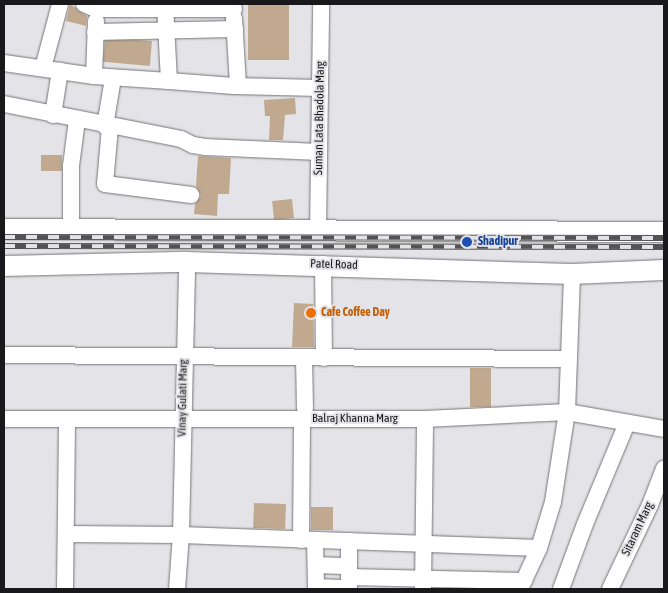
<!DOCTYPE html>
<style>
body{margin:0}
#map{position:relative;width:668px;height:593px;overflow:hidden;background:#e4e4e8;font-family:"Asap Condensed",sans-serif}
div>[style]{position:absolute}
.building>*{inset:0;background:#c1a98f;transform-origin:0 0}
.roads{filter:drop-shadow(0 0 1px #747477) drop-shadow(0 0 1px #747477)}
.minor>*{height:16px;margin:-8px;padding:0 8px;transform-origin:8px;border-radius:8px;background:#fff}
.major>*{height:20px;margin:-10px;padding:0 10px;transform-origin:10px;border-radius:10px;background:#fff}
.rail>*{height:5.5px;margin-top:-2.75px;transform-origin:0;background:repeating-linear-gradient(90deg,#e4e4e8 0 11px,#535355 0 22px);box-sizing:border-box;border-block:1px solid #535355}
.dots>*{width:14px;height:14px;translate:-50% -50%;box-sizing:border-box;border:2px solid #e4e4e8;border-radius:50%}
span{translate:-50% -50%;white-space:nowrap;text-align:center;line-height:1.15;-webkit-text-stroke:4px #e4e4e8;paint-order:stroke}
.street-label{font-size:12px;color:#19181a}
.transit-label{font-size:12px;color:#164399;font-weight:700}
.left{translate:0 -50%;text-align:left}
.food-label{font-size:12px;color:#c56008;font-weight:700}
.frame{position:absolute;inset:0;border:5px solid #19181a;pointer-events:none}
</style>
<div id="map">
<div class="building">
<div style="clip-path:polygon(70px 4px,87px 16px,86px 26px,66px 21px)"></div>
<div style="left:248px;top:4px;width:41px;height:56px"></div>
<div style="left:152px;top:41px;width:25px;height:47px;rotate:95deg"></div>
<div style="clip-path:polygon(295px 98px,296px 114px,285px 115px,283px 140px,269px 140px,270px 116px,265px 116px,264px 100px)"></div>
<div style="left:41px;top:155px;width:21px;height:16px"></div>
<div style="clip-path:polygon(198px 156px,231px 158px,229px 194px,218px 194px,217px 216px,194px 214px,195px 204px,201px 196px,196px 186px)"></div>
<div style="left:292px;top:199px;width:19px;height:20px;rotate:84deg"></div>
<div style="clip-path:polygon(294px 303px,313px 304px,314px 347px,292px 347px)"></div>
<div style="left:470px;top:368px;width:21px;height:39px"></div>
<div style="left:254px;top:503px;width:32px;height:25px;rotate:2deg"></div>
<div style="left:311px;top:507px;width:22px;height:23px"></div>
</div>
<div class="roads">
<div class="minor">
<div style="left:84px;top:4px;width:13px;rotate:23deg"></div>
<div style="left:96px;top:9px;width:138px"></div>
<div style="left:234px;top:18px;width:68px;rotate:86.6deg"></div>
<div style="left:95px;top:32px;width:140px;rotate:-1.2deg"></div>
<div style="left:4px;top:63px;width:91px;rotate:8.2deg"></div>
<div style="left:94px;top:76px;width:75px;rotate:3.8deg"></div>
<div style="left:169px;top:81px;width:77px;rotate:-93deg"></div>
<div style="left:43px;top:68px;width:66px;rotate:-75.1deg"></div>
<div style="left:94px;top:76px;width:55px;rotate:-87.9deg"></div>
<div style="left:169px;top:81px;width:65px;rotate:4.4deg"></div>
<div style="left:234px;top:86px;width:86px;rotate:1.3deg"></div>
<div style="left:4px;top:104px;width:180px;rotate:11.2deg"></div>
<div style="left:181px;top:139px;width:13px;rotate:27deg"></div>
<div style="left:193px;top:145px;width:12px;rotate:9deg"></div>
<div style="left:205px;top:147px;width:114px;rotate:2.5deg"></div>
<div style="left:53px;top:115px;width:45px;rotate:-81deg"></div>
<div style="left:105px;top:126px;width:49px;rotate:-80.5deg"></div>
<div style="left:110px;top:127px;width:57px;rotate:95deg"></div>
<div style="left:105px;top:184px;width:87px;rotate:7.3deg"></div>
<div style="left:71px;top:230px;width:64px;rotate:-90deg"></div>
<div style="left:71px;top:166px;width:46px;rotate:-82.6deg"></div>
<div style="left:318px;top:231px;width:227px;rotate:-89.2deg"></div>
<div style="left:323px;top:264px;width:94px;rotate:89.4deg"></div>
<div style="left:4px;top:355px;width:565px;rotate:0.41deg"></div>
<div style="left:304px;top:357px;width:51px;rotate:88.9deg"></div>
<div style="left:4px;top:419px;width:421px"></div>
<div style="left:425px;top:419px;width:142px;rotate:-2.8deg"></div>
<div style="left:567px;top:412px;width:138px;rotate:-87.9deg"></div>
<div style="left:66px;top:534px;width:115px;rotate:0.5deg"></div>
<div style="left:181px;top:535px;width:358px;rotate:2.1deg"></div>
<div style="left:301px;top:540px;width:121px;rotate:-89.5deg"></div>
<div style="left:315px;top:540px;width:49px;rotate:88.8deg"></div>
<div style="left:316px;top:565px;width:33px;rotate:2deg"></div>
<div style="left:349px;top:577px;width:175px;rotate:1.3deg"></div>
<div style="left:316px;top:587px;width:33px;rotate:2deg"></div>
<div style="left:65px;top:589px;width:170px;rotate:-89.3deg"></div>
<div style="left:177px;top:589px;width:54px;rotate:-85.8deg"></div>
<div style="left:181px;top:535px;width:273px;rotate:-88.7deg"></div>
<div style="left:349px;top:589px;width:48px;rotate:-90deg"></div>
<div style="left:423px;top:589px;width:170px;rotate:-89.3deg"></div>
<div style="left:520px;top:589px;width:45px;rotate:-65.1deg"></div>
<div style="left:539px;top:548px;width:48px;rotate:-73.1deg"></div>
<div style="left:553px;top:502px;width:91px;rotate:-81.2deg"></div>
<div style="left:567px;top:412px;width:98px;rotate:9.9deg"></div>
<div style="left:561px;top:589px;width:69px;rotate:-69.7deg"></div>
<div style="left:585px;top:524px;width:109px;rotate:-67.4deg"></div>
<div style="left:610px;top:589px;width:93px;rotate:-64.5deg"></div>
<div style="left:650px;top:505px;width:39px;rotate:-69deg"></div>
</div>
<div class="major">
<div style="left:4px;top:229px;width:660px;rotate:0.26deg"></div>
<div style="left:4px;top:266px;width:183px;rotate:-1.3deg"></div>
<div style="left:187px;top:262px;width:385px;rotate:1.8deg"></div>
<div style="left:572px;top:274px;width:92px;rotate:-2.5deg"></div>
</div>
</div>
<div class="rail">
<div style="left:4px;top:237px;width:660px;rotate:0.09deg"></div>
<div style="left:4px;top:246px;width:660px;rotate:0.09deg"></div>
</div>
<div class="dots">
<div style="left:467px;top:242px;background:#1a4fb4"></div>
<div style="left:311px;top:313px;background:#e8710a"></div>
</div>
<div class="street-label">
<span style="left:320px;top:118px;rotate:-89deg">Suman Lata Bhadola Marg</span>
<span style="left:334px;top:265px;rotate:2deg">Patel Road</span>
<span style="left:183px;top:398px;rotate:-89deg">Vinay Gulati Marg</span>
<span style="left:355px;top:419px">Balraj Khanna Marg</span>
<span style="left:638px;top:529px;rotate:-65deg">Sitaram Marg</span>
</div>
<div class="transit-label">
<span class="left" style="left:478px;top:242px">Shadipur</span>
</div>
<div class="food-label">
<span class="left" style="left:321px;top:313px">Cafe Coffee Day</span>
</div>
<div class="frame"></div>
</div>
